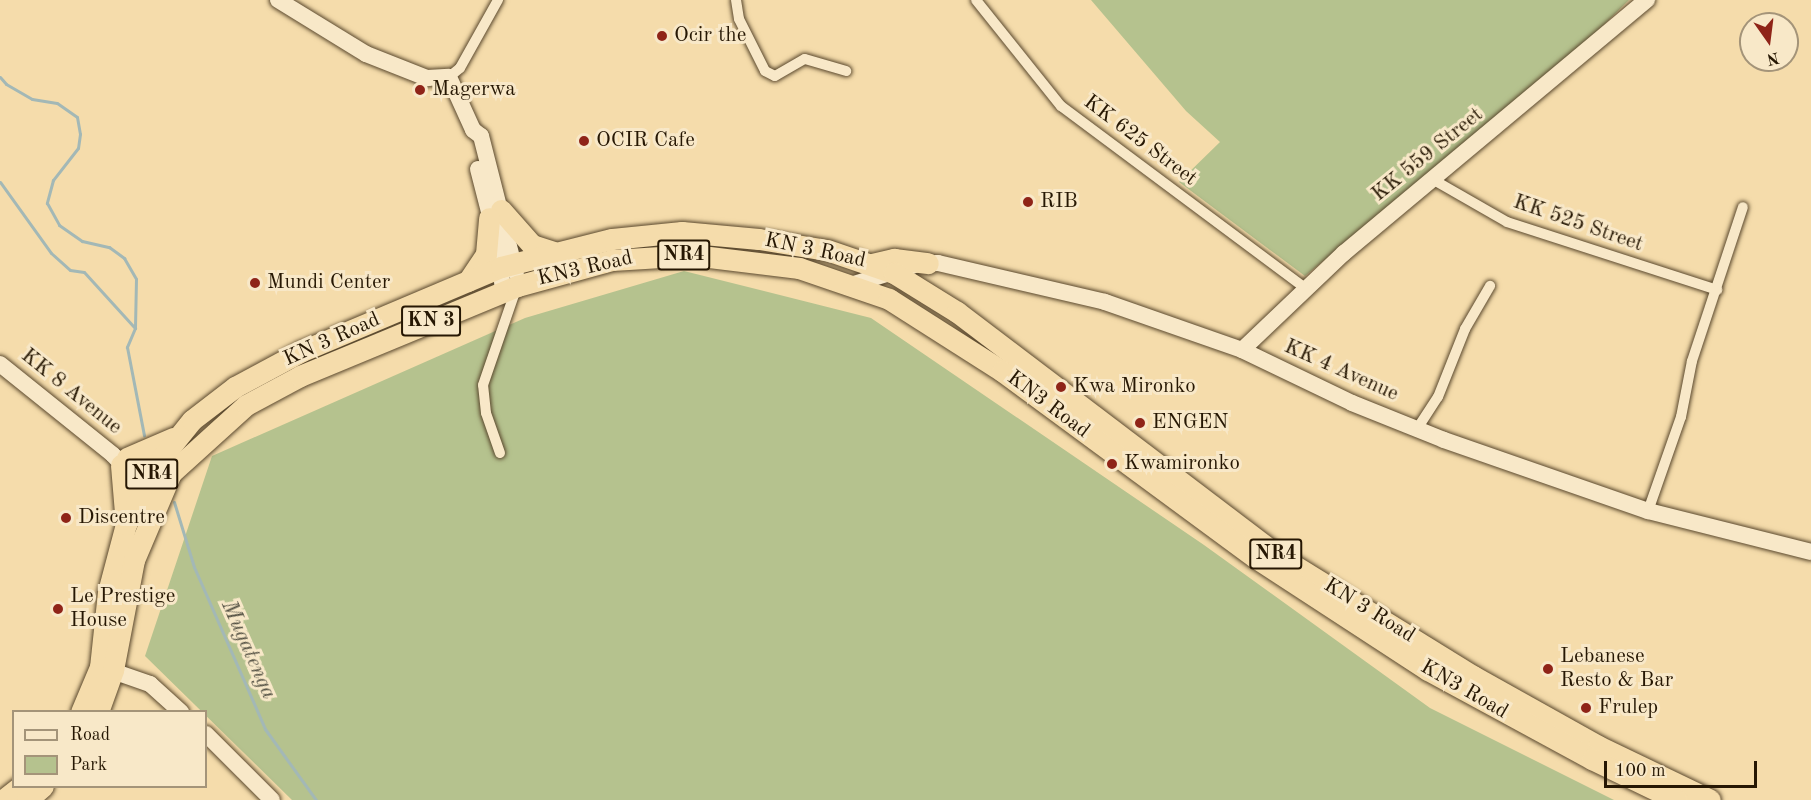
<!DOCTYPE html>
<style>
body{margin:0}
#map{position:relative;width:1811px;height:800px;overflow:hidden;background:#f5dcab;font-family:"Old Standard TT",serif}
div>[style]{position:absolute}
.green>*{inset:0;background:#b5c28e}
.stream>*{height:3px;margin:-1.5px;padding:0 1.5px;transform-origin:1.5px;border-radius:1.5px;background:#a3b8b6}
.roads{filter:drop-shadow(0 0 2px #5a482d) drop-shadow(0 0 2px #5a482d)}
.street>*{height:10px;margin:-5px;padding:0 5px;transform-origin:5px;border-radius:5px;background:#f8e8c8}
.secondary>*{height:16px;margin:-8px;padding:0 8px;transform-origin:8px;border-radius:8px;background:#f8e8c8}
.highway>*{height:21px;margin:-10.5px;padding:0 10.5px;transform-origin:10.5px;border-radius:10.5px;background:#f5dcab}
.dots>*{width:16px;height:16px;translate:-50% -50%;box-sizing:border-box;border:3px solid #f8e8c8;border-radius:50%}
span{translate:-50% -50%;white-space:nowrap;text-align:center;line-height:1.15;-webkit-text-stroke:6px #f8e8c8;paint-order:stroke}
.shield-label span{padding:2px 4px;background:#f8e8c8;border:2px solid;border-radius:4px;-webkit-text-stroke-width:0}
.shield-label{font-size:20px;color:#261703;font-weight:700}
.poi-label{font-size:21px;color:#261703}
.left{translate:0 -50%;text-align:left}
.street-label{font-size:21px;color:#261703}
.water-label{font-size:22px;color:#524f42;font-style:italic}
.legend{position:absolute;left:12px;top:710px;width:195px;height:78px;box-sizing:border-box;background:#f8e8c8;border:2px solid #a49479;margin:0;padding:8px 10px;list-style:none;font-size:18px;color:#261703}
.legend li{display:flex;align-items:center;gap:12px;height:30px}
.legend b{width:30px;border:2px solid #a49479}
.north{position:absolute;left:1739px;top:12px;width:60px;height:60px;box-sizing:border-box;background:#f8e8c8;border:2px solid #a49479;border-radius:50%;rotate:166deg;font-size:16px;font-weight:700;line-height:24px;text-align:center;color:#261703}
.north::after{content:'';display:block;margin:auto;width:21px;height:27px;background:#8f2418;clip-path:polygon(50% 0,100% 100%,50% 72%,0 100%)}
.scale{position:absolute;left:1604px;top:761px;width:153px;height:27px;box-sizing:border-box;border:3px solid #261703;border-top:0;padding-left:8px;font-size:18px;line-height:21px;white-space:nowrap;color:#261703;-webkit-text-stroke:4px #f8e8c8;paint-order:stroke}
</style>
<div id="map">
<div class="green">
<div style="clip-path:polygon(1091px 0,1629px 0,1571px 57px,1305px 276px,1179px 182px,1220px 142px,1186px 111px)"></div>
<div style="clip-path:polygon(684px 271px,871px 318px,1204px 545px,1430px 708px,1614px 800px,292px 800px,145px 656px,212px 456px,525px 318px)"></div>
</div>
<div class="stream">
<div style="left:0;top:77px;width:9px;rotate:49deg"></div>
<div style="left:6px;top:84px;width:30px;rotate:30deg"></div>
<div style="left:32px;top:99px;width:25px;rotate:9deg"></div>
<div style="left:57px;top:103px;width:24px;rotate:35deg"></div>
<div style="left:77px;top:117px;width:17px;rotate:80deg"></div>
<div style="left:80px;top:134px;width:14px;rotate:98deg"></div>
<div style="left:78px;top:148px;width:41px;rotate:128deg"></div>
<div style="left:53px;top:180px;width:24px;rotate:105deg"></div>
<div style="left:47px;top:203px;width:25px;rotate:61deg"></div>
<div style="left:59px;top:225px;width:28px;rotate:35deg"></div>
<div style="left:82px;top:241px;width:28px;rotate:13deg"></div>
<div style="left:109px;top:247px;width:19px;rotate:36deg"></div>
<div style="left:124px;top:258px;width:24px;rotate:60deg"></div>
<div style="left:136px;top:279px;width:49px;rotate:91.2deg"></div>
<div style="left:0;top:182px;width:87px;rotate:54.3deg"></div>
<div style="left:51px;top:253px;width:25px;rotate:42deg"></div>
<div style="left:70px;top:270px;width:14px;rotate:8deg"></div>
<div style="left:84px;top:272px;width:76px;rotate:47.7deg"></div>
<div style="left:135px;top:328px;width:21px;rotate:113deg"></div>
<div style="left:127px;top:347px;width:90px;rotate:79.1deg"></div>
<div style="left:174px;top:502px;width:68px;rotate:72.9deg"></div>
<div style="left:194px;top:567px;width:177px;rotate:66.3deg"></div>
<div style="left:265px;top:729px;width:87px;rotate:54.3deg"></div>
</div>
<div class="roads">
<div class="street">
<div style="left:736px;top:0;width:19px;rotate:81deg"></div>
<div style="left:739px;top:19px;width:58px;rotate:63.4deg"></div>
<div style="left:765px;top:71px;width:11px;rotate:27deg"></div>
<div style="left:775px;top:76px;width:34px;rotate:-30deg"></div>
<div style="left:805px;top:59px;width:43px;rotate:16.3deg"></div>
<div style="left:976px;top:0;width:136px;rotate:51.3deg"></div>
<div style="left:1061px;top:106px;width:304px;rotate:36.7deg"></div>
<div style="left:449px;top:77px;width:14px;rotate:-39deg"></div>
<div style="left:460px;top:68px;width:78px;rotate:-60.8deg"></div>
<div style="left:1432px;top:179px;width:86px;rotate:29.8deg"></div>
<div style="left:1507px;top:222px;width:221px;rotate:17.9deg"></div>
<div style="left:1417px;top:429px;width:38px;rotate:-57deg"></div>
<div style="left:1438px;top:397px;width:73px;rotate:-68.3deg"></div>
<div style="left:1465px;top:329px;width:50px;rotate:-59.8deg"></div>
<div style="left:500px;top:453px;width:42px;rotate:-109.3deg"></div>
<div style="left:486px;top:413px;width:28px;rotate:-96deg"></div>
<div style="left:483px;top:385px;width:105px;rotate:-71deg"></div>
<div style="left:1648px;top:511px;width:100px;rotate:-70.7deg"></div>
<div style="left:1681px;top:417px;width:57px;rotate:-78.9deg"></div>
<div style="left:1692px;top:361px;width:162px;rotate:-71.7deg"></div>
</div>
<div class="secondary">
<div style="left:278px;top:0;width:103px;rotate:31.5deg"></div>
<div style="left:366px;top:54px;width:66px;rotate:21.5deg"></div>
<div style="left:427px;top:78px;width:22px;rotate:-3deg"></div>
<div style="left:449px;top:77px;width:58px;rotate:65.6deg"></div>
<div style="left:473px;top:130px;width:10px;rotate:37deg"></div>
<div style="left:481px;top:136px;width:141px;rotate:75.7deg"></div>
<div style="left:478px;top:169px;width:85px;rotate:75.6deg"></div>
<div style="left:499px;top:251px;width:41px;rotate:84.4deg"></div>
<div style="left:851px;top:285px;width:70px;rotate:-17.4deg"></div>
<div style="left:918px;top:264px;width:20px;rotate:-3deg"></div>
<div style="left:938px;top:263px;width:171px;rotate:13.1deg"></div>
<div style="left:1105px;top:302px;width:145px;rotate:19.3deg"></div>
<div style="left:1242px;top:350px;width:122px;rotate:25.7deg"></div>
<div style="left:1352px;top:403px;width:99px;rotate:21.9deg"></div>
<div style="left:1444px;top:440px;width:216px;rotate:19.2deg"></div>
<div style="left:1648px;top:511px;width:168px;rotate:14.1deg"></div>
<div style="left:1242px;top:350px;width:141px;rotate:-43.6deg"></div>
<div style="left:1344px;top:253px;width:395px;rotate:-39.9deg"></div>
<div style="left:0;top:364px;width:145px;rotate:38.8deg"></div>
<div style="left:113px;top:455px;width:58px;rotate:46.4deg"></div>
<div style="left:104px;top:668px;width:49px;rotate:19.2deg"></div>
<div style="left:150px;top:684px;width:42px;rotate:42.1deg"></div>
<div style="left:206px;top:734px;width:93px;rotate:45deg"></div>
</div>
<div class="highway">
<div style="left:501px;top:210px;width:47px;rotate:48.5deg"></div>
<div style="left:532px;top:245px;width:22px;rotate:18deg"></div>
<div style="left:872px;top:264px;width:23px;rotate:-13deg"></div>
<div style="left:894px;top:259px;width:34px;rotate:7deg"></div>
<div style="left:468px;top:281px;width:32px;rotate:-56deg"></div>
<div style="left:486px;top:254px;width:36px;rotate:-85deg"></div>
<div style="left:127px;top:458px;width:50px;rotate:-23.5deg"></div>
<div style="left:121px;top:465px;width:59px;rotate:85.2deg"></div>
<div style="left:81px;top:712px;width:49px;rotate:-67.1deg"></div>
<div style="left:100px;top:667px;width:75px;rotate:-83.9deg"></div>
<div style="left:108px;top:592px;width:70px;rotate:-75.2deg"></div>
<div style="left:126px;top:524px;width:77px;rotate:-61.4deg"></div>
<div style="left:163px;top:456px;width:46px;rotate:-51.1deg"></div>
<div style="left:192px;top:420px;width:54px;rotate:-37.5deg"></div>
<div style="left:235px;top:387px;width:76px;rotate:-28.2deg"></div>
<div style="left:302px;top:351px;width:216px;rotate:-22.9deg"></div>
<div style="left:501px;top:267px;width:114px;rotate:-14.2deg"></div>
<div style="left:612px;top:239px;width:70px;rotate:-5.7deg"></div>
<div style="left:682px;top:232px;width:77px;rotate:5.2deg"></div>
<div style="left:759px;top:239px;width:69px;rotate:9.2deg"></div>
<div style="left:827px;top:250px;width:71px;rotate:18.9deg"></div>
<div style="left:894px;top:273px;width:74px;rotate:31.8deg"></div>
<div style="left:957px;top:312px;width:402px;rotate:37.2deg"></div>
<div style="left:1277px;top:555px;width:230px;rotate:31.7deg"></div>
<div style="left:1473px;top:676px;width:143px;rotate:29.2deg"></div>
<div style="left:1598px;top:746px;width:124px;rotate:25.7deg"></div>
<div style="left:98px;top:712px;width:45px;rotate:-70.3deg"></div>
<div style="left:113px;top:670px;width:112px;rotate:-79.2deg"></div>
<div style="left:134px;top:560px;width:95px;rotate:-67deg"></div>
<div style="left:171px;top:473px;width:101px;rotate:-42.2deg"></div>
<div style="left:246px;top:405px;width:61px;rotate:-28.2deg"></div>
<div style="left:300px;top:376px;width:235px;rotate:-22.5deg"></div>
<div style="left:517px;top:286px;width:98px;rotate:-15.3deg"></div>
<div style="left:612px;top:260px;width:81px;rotate:-3.5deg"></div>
<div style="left:693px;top:255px;width:107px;rotate:7deg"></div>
<div style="left:799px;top:268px;width:95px;rotate:19deg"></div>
<div style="left:889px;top:299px;width:134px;rotate:32.5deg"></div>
<div style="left:1002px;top:371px;width:315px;rotate:36.4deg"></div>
<div style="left:1256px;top:558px;width:205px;rotate:33.1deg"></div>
<div style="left:1428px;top:670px;width:187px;rotate:28.5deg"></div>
<div style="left:1592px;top:759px;width:94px;rotate:25.8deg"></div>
<div style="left:3px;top:800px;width:23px;rotate:-38deg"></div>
<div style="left:27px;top:800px;width:21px;rotate:-41deg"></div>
</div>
</div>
<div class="dots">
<div style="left:662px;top:36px;background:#8f2418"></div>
<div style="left:420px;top:90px;background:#8f2418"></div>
<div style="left:584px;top:141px;background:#8f2418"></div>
<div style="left:1028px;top:202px;background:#8f2418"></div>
<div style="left:255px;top:283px;background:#8f2418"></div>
<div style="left:1061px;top:387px;background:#8f2418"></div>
<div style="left:1140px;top:423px;background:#8f2418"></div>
<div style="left:1112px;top:464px;background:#8f2418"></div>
<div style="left:66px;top:518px;background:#8f2418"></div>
<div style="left:58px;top:609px;background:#8f2418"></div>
<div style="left:1548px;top:669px;background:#8f2418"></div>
<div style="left:1586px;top:708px;background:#8f2418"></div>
</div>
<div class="shield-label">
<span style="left:684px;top:255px">NR4</span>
<span style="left:431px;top:321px">KN 3</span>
<span style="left:152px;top:474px">NR4</span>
<span style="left:1276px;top:554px">NR4</span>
</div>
<div class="poi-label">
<span class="left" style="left:674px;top:36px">Ocir the</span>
<span class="left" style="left:432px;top:90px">Magerwa</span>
<span class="left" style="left:596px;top:141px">OCIR Cafe</span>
<span class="left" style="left:1040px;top:202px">RIB</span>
<span class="left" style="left:267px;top:283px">Mundi Center</span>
<span class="left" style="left:1073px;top:387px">Kwa Mironko</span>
<span class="left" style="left:1152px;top:423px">ENGEN</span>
<span class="left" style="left:1124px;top:464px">Kwamironko</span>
<span class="left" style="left:78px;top:518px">Discentre</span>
<span class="left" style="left:70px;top:609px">Le Prestige<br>House</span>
<span class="left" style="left:1560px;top:669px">Lebanese<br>Resto &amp; Bar</span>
<span class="left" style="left:1598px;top:708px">Frulep</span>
</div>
<div class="street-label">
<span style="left:1140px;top:141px;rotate:37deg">KK 625 Street</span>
<span style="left:1428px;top:155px;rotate:-39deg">KK 559 Street</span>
<span style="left:1578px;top:224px;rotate:19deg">KK 525 Street</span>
<span style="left:815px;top:251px;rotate:12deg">KN 3 Road</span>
<span style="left:585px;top:269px;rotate:-13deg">KN3 Road</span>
<span style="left:332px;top:340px;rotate:-24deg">KN 3 Road</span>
<span style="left:1341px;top:371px;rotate:24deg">KK 4 Avenue</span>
<span style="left:71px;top:392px;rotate:39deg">KK 8 Avenue</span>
<span style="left:1048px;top:405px;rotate:37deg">KN3 Road</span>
<span style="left:1369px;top:611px;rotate:32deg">KN 3 Road</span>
<span style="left:1464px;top:690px;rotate:30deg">KN3 Road</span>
</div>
<div class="water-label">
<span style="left:248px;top:650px;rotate:66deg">Mugatenga</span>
</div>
<ul class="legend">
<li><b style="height:8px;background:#f8e8c8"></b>Road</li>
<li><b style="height:16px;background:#b5c28e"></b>Park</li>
</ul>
<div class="north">N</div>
<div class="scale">100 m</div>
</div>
